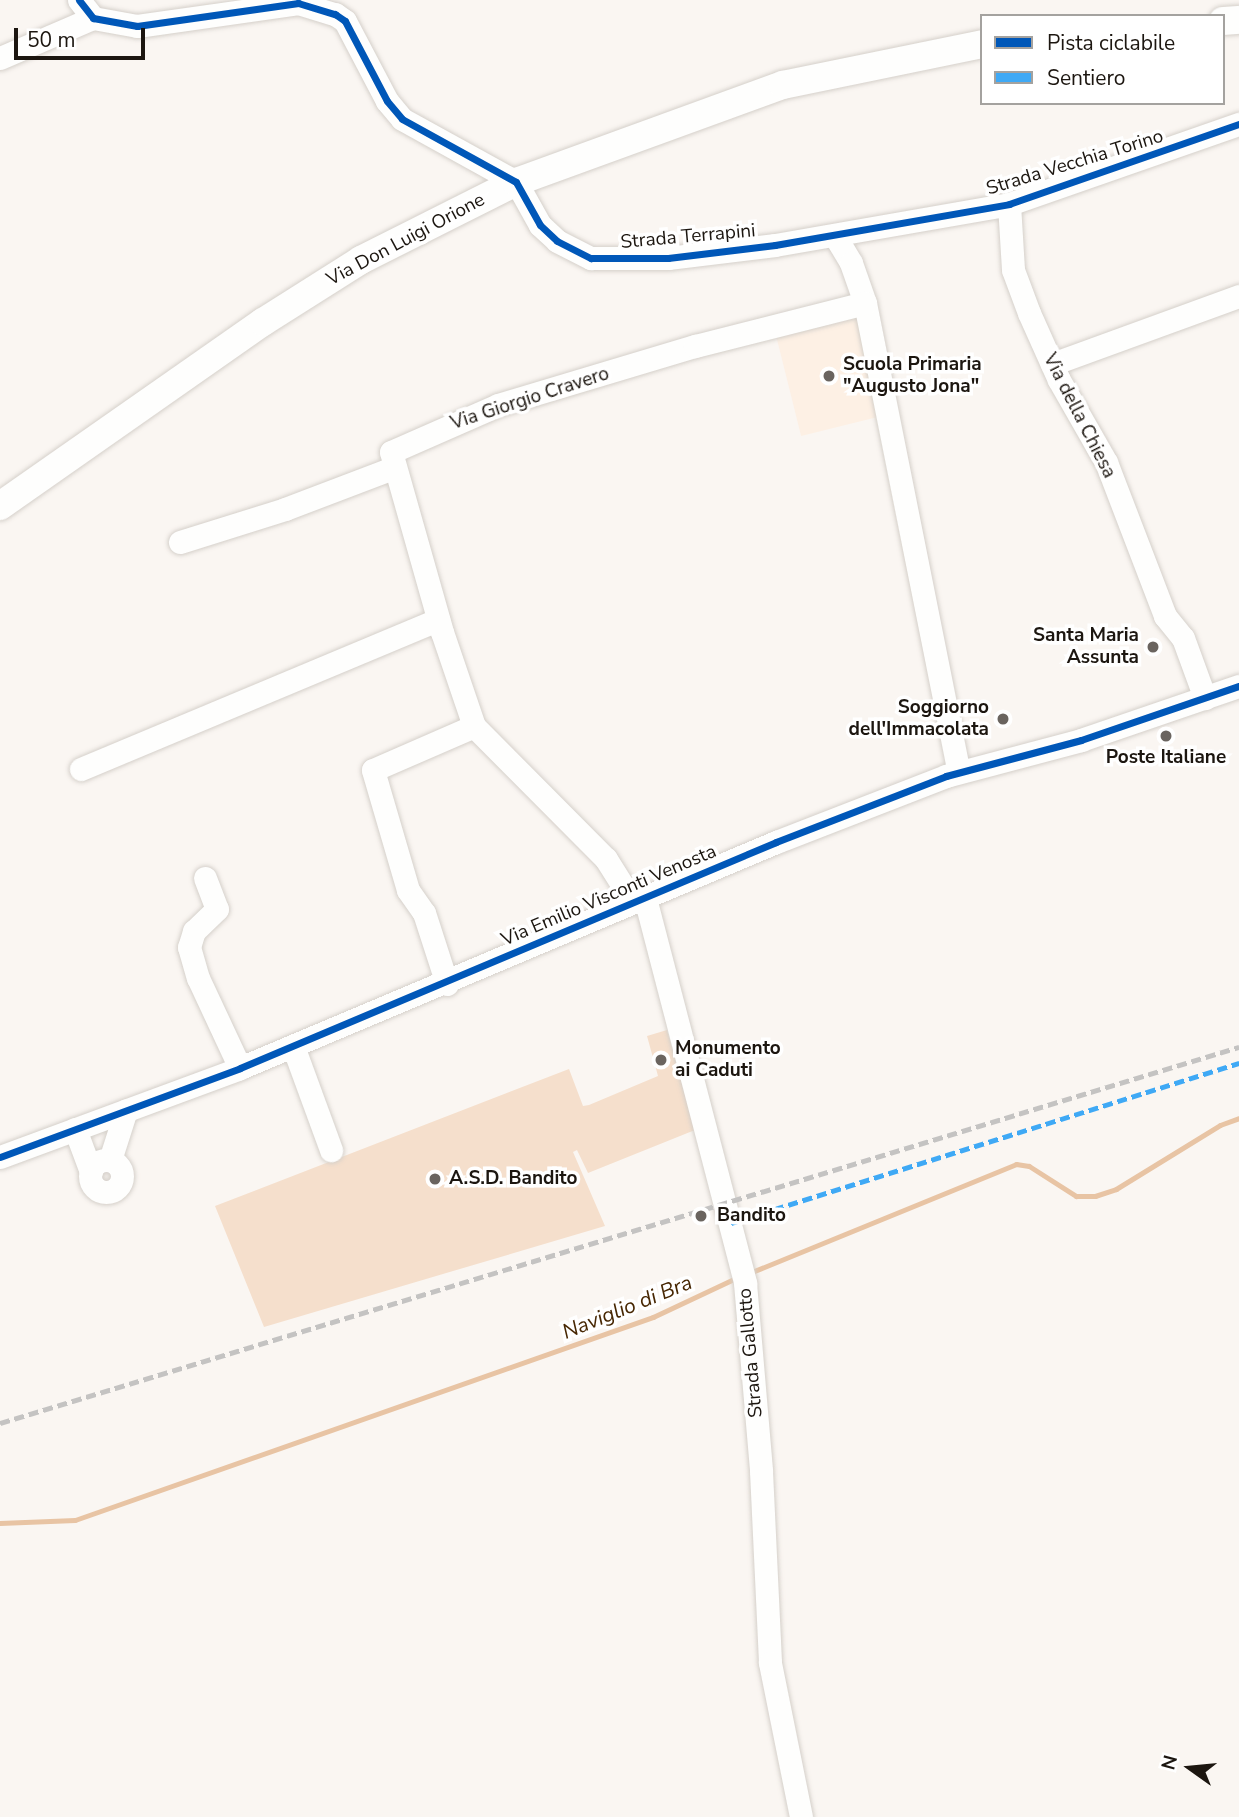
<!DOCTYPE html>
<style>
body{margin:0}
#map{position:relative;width:1239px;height:1817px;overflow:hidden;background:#faf6f2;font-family:"Nunito Sans",sans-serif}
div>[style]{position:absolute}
.built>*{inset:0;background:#fdf0e4;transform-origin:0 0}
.green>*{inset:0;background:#f5dfcc}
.stream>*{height:5px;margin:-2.5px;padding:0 2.5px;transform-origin:2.5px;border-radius:2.5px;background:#e8c4a4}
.roads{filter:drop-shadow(0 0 2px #d5d0ca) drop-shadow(0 0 2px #d5d0ca)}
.minor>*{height:23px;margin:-11.5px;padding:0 11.5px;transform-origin:11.5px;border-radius:11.5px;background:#fefefd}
.minor>.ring{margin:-11.5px;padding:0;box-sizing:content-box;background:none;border:23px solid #fefefd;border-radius:50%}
.major>*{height:28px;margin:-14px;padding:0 14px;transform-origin:14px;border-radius:14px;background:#fefefd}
.rail>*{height:5px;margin-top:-2.5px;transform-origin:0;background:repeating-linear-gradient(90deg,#c4c3c2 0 10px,transparent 0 15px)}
.quiet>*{height:5px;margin-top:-2.5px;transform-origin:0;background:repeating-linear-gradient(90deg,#3fa9f5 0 10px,transparent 0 15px)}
.cycleway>*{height:7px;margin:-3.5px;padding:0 3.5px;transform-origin:3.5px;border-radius:3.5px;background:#0057b8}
.dots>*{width:19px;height:19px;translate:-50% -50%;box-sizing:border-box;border:4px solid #fff;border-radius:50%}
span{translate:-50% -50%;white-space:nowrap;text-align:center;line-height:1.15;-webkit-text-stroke:7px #fff;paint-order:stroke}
.street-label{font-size:19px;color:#1c1610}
.poi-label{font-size:19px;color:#1c1610;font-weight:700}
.left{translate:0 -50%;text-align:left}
.right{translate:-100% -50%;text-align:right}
.water-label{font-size:21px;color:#472703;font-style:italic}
.legend{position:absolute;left:980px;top:14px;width:245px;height:91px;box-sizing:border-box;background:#fff;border:2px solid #a4a29f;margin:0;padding:9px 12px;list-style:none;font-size:21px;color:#1c1610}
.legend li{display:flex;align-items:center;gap:14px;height:35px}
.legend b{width:35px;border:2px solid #a4a29f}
.north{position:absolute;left:1155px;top:1733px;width:70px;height:70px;-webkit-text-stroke:5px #fff;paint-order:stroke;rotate:285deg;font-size:19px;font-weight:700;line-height:28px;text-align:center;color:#1c1610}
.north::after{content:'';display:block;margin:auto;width:24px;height:32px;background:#1c1610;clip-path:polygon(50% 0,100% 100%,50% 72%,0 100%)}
.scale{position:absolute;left:14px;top:28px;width:131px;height:32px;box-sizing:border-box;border:4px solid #1c1610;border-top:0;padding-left:9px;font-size:21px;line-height:24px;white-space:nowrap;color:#1c1610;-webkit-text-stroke:5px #fff;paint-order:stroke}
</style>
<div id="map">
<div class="built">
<div style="left:857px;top:317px;width:102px;height:83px;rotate:76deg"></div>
</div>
<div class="green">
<div style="clip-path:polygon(667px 1030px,695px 1130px,588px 1173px,577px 1150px,573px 1152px,605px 1226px,264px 1327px,215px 1206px,569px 1069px,583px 1106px,589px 1105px,658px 1076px,647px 1036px)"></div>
</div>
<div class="stream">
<div style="left:747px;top:1274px;width:291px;rotate:-22.2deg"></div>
<div style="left:1016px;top:1164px;width:13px;rotate:9deg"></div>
<div style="left:1029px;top:1166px;width:56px;rotate:32.6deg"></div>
<div style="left:1076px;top:1196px;width:19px"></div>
<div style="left:1095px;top:1196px;width:22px;rotate:-18deg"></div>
<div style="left:1116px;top:1189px;width:122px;rotate:-31.6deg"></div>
<div style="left:1220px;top:1125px;width:20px;rotate:-20deg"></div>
<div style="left:0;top:1523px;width:75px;rotate:-2.3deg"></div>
<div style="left:75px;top:1520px;width:613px;rotate:-19.35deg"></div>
<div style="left:653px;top:1317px;width:94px;rotate:-25.2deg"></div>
</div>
<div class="roads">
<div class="minor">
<div style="left:79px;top:0;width:23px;rotate:52deg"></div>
<div style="left:93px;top:18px;width:45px;rotate:10.3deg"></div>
<div style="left:137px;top:26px;width:163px;rotate:-8.1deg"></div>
<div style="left:298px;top:3px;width:39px;rotate:17deg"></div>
<div style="left:335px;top:14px;width:12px;rotate:35deg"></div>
<div style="left:345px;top:21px;width:90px;rotate:62.3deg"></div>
<div style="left:387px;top:101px;width:23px;rotate:50deg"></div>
<div style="left:402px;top:119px;width:130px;rotate:28.9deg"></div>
<div style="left:516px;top:182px;width:49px;rotate:60.8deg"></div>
<div style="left:540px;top:225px;width:23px;rotate:43deg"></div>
<div style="left:557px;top:241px;width:38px;rotate:27deg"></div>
<div style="left:591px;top:258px;width:77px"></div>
<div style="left:668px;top:258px;width:108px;rotate:-6.9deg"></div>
<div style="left:775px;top:245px;width:238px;rotate:-9.9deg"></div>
<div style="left:1009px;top:204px;width:244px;rotate:-19.2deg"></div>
<div style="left:0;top:58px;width:101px;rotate:-23.3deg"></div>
<div style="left:1009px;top:204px;width:66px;rotate:86.5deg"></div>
<div style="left:1013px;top:270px;width:46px;rotate:69.6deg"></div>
<div style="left:1029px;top:313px;width:73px;rotate:65.9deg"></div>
<div style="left:1059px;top:380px;width:95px;rotate:60.2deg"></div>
<div style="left:1106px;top:462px;width:165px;rotate:69deg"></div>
<div style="left:1165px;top:616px;width:28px;rotate:51deg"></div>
<div style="left:1183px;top:638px;width:64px;rotate:69.9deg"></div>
<div style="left:835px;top:236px;width:31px;rotate:59deg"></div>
<div style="left:851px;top:263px;width:42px;rotate:70.7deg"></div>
<div style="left:865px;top:303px;width:478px;rotate:78.7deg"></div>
<div style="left:1052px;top:364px;width:199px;rotate:-20deg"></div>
<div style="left:180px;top:542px;width:110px;rotate:-17.4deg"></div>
<div style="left:285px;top:509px;width:116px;rotate:-20.8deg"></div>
<div style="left:81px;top:769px;width:387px;rotate:-22.7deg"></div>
<div style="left:205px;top:878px;width:33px;rotate:69deg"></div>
<div style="left:217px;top:909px;width:32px;rotate:136deg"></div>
<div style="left:194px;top:931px;width:17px;rotate:107deg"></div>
<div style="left:189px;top:947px;width:32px;rotate:74deg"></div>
<div style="left:198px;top:978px;width:99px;rotate:65deg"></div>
<div style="left:645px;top:898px;width:398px;rotate:75.4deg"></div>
<div style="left:745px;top:1283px;width:189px;rotate:85.1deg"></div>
<div style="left:761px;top:1471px;width:192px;rotate:87.3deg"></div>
<div style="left:770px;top:1663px;width:157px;rotate:78.6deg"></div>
<div style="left:633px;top:902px;width:51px;rotate:-122.1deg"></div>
<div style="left:606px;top:859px;width:187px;rotate:-134.8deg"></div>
<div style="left:474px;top:726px;width:99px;rotate:-108.8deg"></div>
<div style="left:442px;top:632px;width:187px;rotate:-105.8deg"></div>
<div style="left:391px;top:452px;width:117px;rotate:-23.7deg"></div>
<div style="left:498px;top:405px;width:206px;rotate:-16.7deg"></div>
<div style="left:695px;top:346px;width:175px;rotate:-14.2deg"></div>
<div style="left:447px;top:984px;width:75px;rotate:-107.9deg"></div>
<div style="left:424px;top:913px;width:28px;rotate:-125deg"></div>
<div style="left:408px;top:890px;width:125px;rotate:-106.3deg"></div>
<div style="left:373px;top:770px;width:110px;rotate:-23.5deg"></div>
<div style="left:293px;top:1046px;width:111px;rotate:69.9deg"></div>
<div style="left:75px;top:1129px;width:46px;rotate:69.6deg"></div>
<div style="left:0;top:1157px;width:256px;rotate:-20.3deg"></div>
<div style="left:240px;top:1068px;width:582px;rotate:-22.86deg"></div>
<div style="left:776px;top:842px;width:182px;rotate:-21.2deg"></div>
<div style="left:946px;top:776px;width:140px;rotate:-14.9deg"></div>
<div style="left:1081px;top:740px;width:167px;rotate:-18.9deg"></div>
<div style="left:110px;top:1160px;width:52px;rotate:-72.3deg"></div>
<div class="ring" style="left:90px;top:1160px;width:9px;height:9px"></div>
</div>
<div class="major">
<div style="left:1223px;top:21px;width:16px;rotate:-4deg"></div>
<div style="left:0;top:506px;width:321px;rotate:-35deg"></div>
<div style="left:263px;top:322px;width:116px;rotate:-32.3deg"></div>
<div style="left:361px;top:260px;width:174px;rotate:-26.7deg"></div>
<div style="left:516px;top:182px;width:284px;rotate:-20deg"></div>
<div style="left:783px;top:85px;width:203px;rotate:-11.6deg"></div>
</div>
</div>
<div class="rail">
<div style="left:0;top:1423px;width:1295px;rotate:-16.88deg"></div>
</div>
<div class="quiet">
<div style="left:731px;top:1223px;width:533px;rotate:-17.48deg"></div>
</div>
<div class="cycleway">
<div style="left:79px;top:0;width:23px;rotate:52deg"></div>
<div style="left:93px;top:18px;width:45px;rotate:10.3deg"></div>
<div style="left:137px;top:26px;width:163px;rotate:-8.1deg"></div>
<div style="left:298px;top:3px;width:39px;rotate:17deg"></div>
<div style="left:335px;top:14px;width:12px;rotate:35deg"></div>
<div style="left:345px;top:21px;width:90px;rotate:62.3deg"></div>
<div style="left:387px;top:101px;width:23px;rotate:50deg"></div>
<div style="left:402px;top:119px;width:130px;rotate:28.9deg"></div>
<div style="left:516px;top:182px;width:49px;rotate:60.8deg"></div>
<div style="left:540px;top:225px;width:23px;rotate:43deg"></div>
<div style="left:557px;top:241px;width:38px;rotate:27deg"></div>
<div style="left:591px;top:258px;width:77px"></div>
<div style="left:668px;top:258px;width:108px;rotate:-6.9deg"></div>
<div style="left:775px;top:245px;width:238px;rotate:-9.9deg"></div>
<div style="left:1009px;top:204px;width:244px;rotate:-19.2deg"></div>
<div style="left:0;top:1157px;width:256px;rotate:-20.3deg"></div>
<div style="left:240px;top:1068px;width:582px;rotate:-22.86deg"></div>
<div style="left:776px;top:842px;width:182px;rotate:-21.2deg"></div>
<div style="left:946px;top:776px;width:140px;rotate:-14.9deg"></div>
<div style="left:1081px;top:740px;width:167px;rotate:-18.9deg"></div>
</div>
<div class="dots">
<div style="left:829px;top:376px;background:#6a645f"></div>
<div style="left:1153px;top:647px;background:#6a645f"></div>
<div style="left:1003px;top:719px;background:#6a645f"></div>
<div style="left:1166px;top:736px;background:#6a645f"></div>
<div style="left:661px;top:1060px;background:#6a645f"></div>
<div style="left:435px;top:1179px;background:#6a645f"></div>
<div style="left:701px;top:1216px;background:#6a645f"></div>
</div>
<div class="street-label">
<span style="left:1075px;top:163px;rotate:-17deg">Strada Vecchia Torino</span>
<span style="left:688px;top:237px;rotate:-5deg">Strada Terrapini</span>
<span style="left:406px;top:240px;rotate:-28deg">Via Don Luigi Orione</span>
<span style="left:530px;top:399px;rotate:-18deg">Via Giorgio Cravero</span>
<span style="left:1079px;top:416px;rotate:63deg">Via della Chiesa</span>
<span style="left:609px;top:896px;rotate:-23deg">Via Emilio Visconti Venosta</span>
<span style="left:751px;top:1353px;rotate:-95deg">Strada Gallotto</span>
</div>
<div class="poi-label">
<span class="left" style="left:843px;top:376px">Scuola Primaria<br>"Augusto Jona"</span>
<span class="right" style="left:1139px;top:647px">Santa Maria<br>Assunta</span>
<span class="right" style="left:989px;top:719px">Soggiorno<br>dell'Immacolata</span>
<span style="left:1166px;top:758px">Poste Italiane</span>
<span class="left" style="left:675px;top:1060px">Monumento<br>ai Caduti</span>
<span class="left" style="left:449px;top:1179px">A.S.D. Bandito</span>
<span class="left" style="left:717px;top:1216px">Bandito</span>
</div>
<div class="water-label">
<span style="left:627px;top:1307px;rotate:-22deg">Naviglio di Bra</span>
</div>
<ul class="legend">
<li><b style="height:9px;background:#0057b8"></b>Pista ciclabile</li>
<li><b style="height:9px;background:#3fa9f5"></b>Sentiero</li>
</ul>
<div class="north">N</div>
<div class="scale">50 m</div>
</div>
